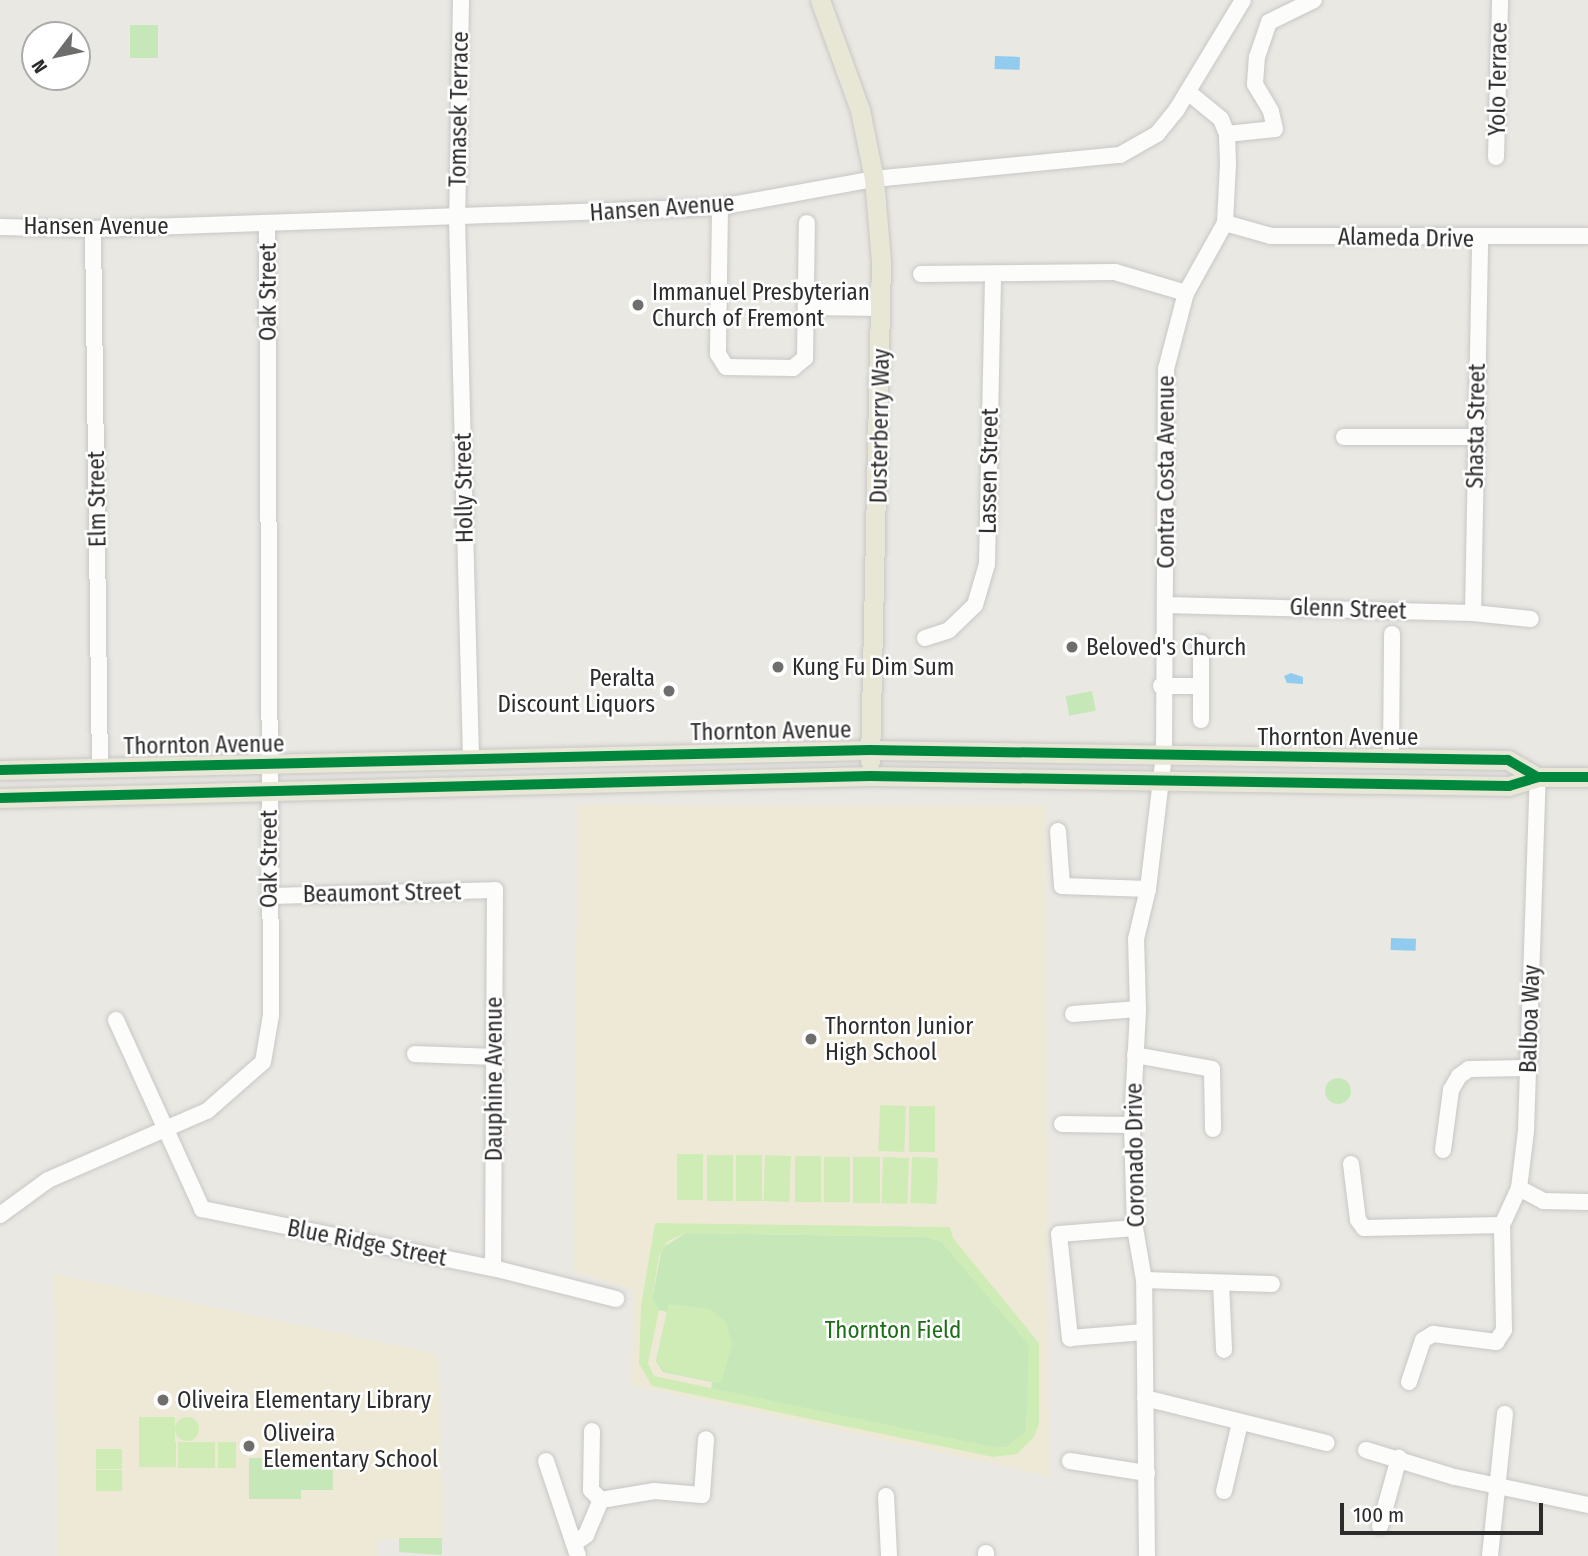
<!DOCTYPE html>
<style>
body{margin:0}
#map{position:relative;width:1588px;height:1556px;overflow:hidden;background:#eae8e2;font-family:"Fira Sans Condensed",sans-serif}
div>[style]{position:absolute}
.education>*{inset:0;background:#eee9d6}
.green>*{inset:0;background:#c6e8b9;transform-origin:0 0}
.round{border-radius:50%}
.pitch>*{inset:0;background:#d0ecb6;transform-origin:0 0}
.water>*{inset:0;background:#91cbf0;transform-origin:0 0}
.roads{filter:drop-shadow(0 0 2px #c8c7c7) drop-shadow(0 0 2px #c8c7c7)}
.minor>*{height:16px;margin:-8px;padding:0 8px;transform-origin:8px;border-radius:8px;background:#fcfcfb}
.major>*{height:19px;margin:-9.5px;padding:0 9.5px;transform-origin:9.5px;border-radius:9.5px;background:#e8e6d4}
.cycleway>*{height:10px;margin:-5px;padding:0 5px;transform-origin:5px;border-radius:5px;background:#00873e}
.dots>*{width:19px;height:19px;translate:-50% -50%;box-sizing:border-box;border:4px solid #fff;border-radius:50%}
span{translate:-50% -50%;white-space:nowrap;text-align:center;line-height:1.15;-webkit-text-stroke:5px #fff;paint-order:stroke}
.street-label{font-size:23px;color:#2c2c2c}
.poi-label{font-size:23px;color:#2c2c2c}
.left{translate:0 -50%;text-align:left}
.right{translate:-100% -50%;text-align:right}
.park-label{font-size:23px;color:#1c6f16}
.north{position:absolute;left:21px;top:21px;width:70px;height:70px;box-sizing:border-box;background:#fff;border:2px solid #ababab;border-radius:50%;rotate:238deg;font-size:19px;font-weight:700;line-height:28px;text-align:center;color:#2c2c2c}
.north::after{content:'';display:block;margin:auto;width:24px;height:32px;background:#6e6e6c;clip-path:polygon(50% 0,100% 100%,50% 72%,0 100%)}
.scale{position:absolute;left:1340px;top:1503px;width:203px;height:32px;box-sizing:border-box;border:4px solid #2c2c2c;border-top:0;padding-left:9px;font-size:21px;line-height:24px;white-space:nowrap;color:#2c2c2c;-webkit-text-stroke:5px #fff;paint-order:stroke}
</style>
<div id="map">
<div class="education">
<div style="clip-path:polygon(578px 805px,1045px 806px,1049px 1476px,631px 1385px,634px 1290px,573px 1271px)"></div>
<div style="clip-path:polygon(54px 1274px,438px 1354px,444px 1538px,378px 1540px,377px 1556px,58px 1556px)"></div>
</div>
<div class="green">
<div style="left:130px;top:25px;width:28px;height:33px"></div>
<div style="left:1092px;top:691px;width:20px;height:27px;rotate:79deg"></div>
<div class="round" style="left:1325px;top:1078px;width:26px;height:26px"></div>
<div style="clip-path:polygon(686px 1233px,926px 1237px,941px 1241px,1030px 1345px,1026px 1432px,1007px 1447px,996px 1448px,711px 1389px,712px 1382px,663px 1372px,656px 1361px,667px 1312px,659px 1310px,652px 1299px,662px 1248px)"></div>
<div style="clip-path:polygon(249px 1458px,333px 1458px,333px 1490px,301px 1490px,301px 1499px,249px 1499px)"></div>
<div style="clip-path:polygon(399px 1538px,442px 1538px,442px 1555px,399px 1552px)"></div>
</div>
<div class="pitch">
<div style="left:880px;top:1105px;width:26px;height:46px;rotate:2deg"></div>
<div style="left:909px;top:1106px;width:26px;height:46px"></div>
<div style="left:677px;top:1154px;width:26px;height:46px"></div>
<div style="left:707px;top:1155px;width:26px;height:46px"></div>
<div style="left:736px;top:1155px;width:26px;height:46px"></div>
<div style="left:765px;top:1155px;width:26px;height:46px;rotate:2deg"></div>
<div style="left:795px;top:1156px;width:26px;height:46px"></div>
<div style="left:824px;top:1157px;width:26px;height:45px"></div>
<div style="left:853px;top:1157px;width:27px;height:46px"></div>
<div style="left:883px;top:1157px;width:26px;height:46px;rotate:2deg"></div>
<div style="left:912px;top:1157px;width:26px;height:46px;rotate:2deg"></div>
<div style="clip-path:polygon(evenodd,655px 1223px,950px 1227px,953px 1238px,1039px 1343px,1039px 1424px,1034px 1437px,1017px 1454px,993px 1457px,652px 1386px,639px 1364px,641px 1306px,655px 1223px,686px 1233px,926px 1237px,941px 1241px,1029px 1345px,1026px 1432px,1007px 1447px,996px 1448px,654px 1376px,648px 1363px,659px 1310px,652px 1299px,659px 1256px,668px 1241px,686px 1233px)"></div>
<div style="clip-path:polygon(669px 1304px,709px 1309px,725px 1321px,732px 1344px,721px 1383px,664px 1371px,657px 1361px)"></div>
<div style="left:139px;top:1417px;width:36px;height:25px"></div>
<div class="round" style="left:175px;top:1417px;width:24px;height:24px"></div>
<div style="left:176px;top:1442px;width:25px;height:37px;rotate:90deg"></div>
<div style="left:215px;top:1442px;width:26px;height:37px;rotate:90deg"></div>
<div style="left:218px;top:1442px;width:18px;height:26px"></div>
<div style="left:96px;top:1449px;width:26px;height:20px"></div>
<div style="left:122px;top:1470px;width:21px;height:26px;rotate:90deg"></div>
</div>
<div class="water">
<div style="left:995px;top:56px;width:25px;height:13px;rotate:2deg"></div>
<div style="clip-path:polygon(1291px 673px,1303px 677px,1303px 684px,1287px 683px,1284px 676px)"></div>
<div style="left:1391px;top:938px;width:25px;height:12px;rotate:2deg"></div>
</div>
<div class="roads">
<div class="minor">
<div style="left:461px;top:0;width:219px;rotate:91deg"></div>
<div style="left:457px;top:219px;width:539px;rotate:88.51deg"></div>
<div style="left:1227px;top:134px;width:48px;rotate:-5.9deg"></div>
<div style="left:1275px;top:129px;width:18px;rotate:-103deg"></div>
<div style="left:1271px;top:111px;width:31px;rotate:-121deg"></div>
<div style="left:1255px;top:84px;width:27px;rotate:-86deg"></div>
<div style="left:1257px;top:57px;width:37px;rotate:-71deg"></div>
<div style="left:1269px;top:22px;width:50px;rotate:-26.1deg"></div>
<div style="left:1496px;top:157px;width:157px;rotate:-88.5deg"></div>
<div style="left:720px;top:207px;width:147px;rotate:90.8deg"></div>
<div style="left:718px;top:354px;width:15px;rotate:58deg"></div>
<div style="left:726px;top:367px;width:67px;rotate:0.9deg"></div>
<div style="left:793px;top:368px;width:16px;rotate:-40deg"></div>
<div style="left:805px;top:358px;width:135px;rotate:-89.2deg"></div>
<div style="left:1225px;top:223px;width:48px;rotate:15.8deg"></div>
<div style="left:1271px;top:236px;width:317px"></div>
<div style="left:0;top:227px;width:93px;rotate:1.2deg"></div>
<div style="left:93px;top:229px;width:627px;rotate:-2.01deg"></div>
<div style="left:720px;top:207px;width:157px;rotate:-10.3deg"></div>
<div style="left:874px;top:179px;width:247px;rotate:-5.6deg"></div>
<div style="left:1120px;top:155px;width:43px;rotate:-29.6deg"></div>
<div style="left:1157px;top:134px;width:32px;rotate:-51deg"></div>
<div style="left:1177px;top:109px;width:127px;rotate:-58.8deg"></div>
<div style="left:93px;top:229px;width:540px;rotate:89.26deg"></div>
<div style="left:921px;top:274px;width:194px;rotate:-0.6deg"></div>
<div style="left:1115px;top:272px;width:74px;rotate:16.5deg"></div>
<div style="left:806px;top:307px;width:75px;rotate:0.8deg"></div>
<div style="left:1344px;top:437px;width:132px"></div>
<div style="left:1165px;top:605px;width:308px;rotate:1.5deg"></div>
<div style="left:1473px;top:613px;width:58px;rotate:5.9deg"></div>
<div style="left:1473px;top:613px;width:374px;rotate:-88.9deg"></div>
<div style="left:925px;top:638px;width:25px;rotate:-18deg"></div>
<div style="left:949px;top:630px;width:36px;rotate:-44deg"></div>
<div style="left:975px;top:605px;width:43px;rotate:-73.7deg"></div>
<div style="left:987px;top:564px;width:290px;rotate:-88.8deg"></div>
<div style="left:1161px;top:686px;width:40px"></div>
<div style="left:1201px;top:720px;width:77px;rotate:-90deg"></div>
<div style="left:1391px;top:758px;width:124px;rotate:-89.5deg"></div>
<div style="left:1058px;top:831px;width:55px;rotate:85.8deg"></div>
<div style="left:1062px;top:886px;width:86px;rotate:2deg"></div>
<div style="left:269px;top:896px;width:226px;rotate:-1.5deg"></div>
<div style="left:495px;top:890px;width:378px;rotate:90.3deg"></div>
<div style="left:1073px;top:1014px;width:65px;rotate:-4.4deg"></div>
<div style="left:116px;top:1020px;width:208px;rotate:65.5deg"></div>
<div style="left:202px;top:1209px;width:297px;rotate:11.5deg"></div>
<div style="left:493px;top:1268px;width:127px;rotate:14.1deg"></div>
<div style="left:415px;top:1054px;width:79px;rotate:2.2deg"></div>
<div style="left:1135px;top:1055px;width:78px;rotate:10.3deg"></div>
<div style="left:1212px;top:1069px;width:60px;rotate:89deg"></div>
<div style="left:1062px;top:1124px;width:70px;rotate:0.8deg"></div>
<div style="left:1443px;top:1150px;width:61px;rotate:-82.4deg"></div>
<div style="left:1451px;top:1090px;width:16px;rotate:-60deg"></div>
<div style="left:1459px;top:1076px;width:12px;rotate:-35deg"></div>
<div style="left:1469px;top:1069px;width:59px;rotate:-1deg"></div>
<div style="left:1351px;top:1164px;width:56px;rotate:82.9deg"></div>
<div style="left:1358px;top:1220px;width:10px;rotate:53deg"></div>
<div style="left:1364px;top:1228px;width:138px;rotate:-1.2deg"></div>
<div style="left:1519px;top:1188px;width:27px;rotate:28deg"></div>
<div style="left:1543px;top:1201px;width:45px;rotate:1.3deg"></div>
<div style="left:0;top:1215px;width:59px;rotate:-36.1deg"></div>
<div style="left:48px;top:1180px;width:173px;rotate:-23.5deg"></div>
<div style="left:207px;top:1111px;width:74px;rotate:-41.2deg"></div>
<div style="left:263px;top:1062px;width:48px;rotate:-80.3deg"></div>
<div style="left:271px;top:1015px;width:792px;rotate:-90.29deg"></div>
<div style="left:1135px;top:1228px;width:76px;rotate:175.5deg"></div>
<div style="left:1059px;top:1234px;width:105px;rotate:84deg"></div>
<div style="left:1070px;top:1338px;width:74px;rotate:-4.6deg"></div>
<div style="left:1144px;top:1280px;width:128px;rotate:1.8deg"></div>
<div style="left:1221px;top:1283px;width:67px;rotate:87.4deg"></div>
<div style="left:1409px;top:1382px;width:44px;rotate:-71.6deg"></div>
<div style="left:1423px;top:1340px;width:12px;rotate:-31deg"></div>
<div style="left:1433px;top:1334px;width:64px;rotate:7.2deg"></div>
<div style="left:1496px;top:1342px;width:14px;rotate:-56deg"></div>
<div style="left:1504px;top:1330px;width:105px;rotate:-91.1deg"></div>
<div style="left:1502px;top:1225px;width:41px;rotate:-65.3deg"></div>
<div style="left:1519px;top:1188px;width:57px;rotate:-83deg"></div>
<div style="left:1526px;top:1131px;width:354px;rotate:-88.1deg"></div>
<div style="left:1145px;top:1398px;width:187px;rotate:13.9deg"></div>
<div style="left:592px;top:1431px;width:59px;rotate:91deg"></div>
<div style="left:591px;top:1490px;width:14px;rotate:45deg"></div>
<div style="left:1366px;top:1450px;width:93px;rotate:16.9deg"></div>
<div style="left:1455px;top:1477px;width:136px;rotate:11.9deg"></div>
<div style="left:546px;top:1461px;width:100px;rotate:71.4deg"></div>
<div style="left:1070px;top:1461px;width:78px;rotate:8.9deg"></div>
<div style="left:1224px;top:1491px;width:70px;rotate:-76.8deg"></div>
<div style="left:886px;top:1496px;width:60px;rotate:87.1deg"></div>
<div style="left:1380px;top:1526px;width:71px;rotate:-74.4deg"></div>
<div style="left:575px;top:1543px;width:14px;rotate:-36deg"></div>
<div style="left:586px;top:1535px;width:38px;rotate:-67deg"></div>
<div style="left:601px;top:1500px;width:54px;rotate:-9.6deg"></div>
<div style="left:654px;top:1491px;width:48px;rotate:4.8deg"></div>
<div style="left:702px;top:1495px;width:56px;rotate:-85.9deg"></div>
<div style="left:986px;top:1553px;width:3px;rotate:90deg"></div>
<div style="left:1147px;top:1556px;width:276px;rotate:-90.6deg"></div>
<div style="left:1144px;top:1280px;width:53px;rotate:-99.8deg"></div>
<div style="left:1135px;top:1228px;width:103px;rotate:-91.7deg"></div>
<div style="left:1132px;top:1125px;width:116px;rotate:-87deg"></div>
<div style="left:1138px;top:1009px;width:70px;rotate:-91.6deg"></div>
<div style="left:1136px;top:939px;width:51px;rotate:-76.5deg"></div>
<div style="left:1148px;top:889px;width:135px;rotate:-83.2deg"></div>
<div style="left:1164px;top:755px;width:386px;rotate:-89.7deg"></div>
<div style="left:1166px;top:369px;width:79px;rotate:-75.3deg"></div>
<div style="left:1186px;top:293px;width:80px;rotate:-60.9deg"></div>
<div style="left:1225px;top:223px;width:59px;rotate:-87.1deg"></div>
<div style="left:1228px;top:164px;width:30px;rotate:-92deg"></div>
<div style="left:1227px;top:134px;width:16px;rotate:-112deg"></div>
<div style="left:1221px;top:119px;width:43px;rotate:-140.7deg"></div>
<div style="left:1490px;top:1556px;width:143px;rotate:-84deg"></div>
</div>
<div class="major">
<div style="left:820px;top:0;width:117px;rotate:70deg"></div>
<div style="left:860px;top:110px;width:70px;rotate:78.5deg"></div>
<div style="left:874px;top:179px;width:82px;rotate:85.1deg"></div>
<div style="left:881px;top:261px;width:500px;rotate:91.26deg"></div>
<div style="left:0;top:770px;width:870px;rotate:-1.32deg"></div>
<div style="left:870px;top:750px;width:638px;rotate:0.9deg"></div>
<div style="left:1508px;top:760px;width:34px;rotate:30deg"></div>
<div style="left:0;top:798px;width:870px;rotate:-1.45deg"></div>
<div style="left:870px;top:776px;width:639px;rotate:0.9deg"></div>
<div style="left:1509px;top:786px;width:30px;rotate:-17deg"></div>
<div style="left:1538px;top:777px;width:50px"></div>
</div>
</div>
<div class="cycleway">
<div style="left:0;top:770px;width:870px;rotate:-1.32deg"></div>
<div style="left:870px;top:750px;width:638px;rotate:0.9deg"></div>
<div style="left:1508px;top:760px;width:34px;rotate:30deg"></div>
<div style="left:0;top:798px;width:870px;rotate:-1.45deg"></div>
<div style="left:870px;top:776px;width:639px;rotate:0.9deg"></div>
<div style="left:1509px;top:786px;width:30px;rotate:-17deg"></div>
<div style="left:1538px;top:777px;width:50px"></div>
</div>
<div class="dots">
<div style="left:638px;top:305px;background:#6e6e6c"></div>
<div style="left:1072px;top:647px;background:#6e6e6c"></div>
<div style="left:778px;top:667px;background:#6e6e6c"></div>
<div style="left:669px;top:691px;background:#6e6e6c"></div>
<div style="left:811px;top:1039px;background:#6e6e6c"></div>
<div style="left:163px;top:1400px;background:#6e6e6c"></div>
<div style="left:249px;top:1446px;background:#6e6e6c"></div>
</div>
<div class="street-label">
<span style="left:1498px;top:79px;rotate:-89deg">Yolo Terrace</span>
<span style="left:459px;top:109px;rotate:-89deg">Tomasek Terrace</span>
<span style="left:662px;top:208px;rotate:-4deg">Hansen Avenue</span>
<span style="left:96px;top:226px">Hansen Avenue</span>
<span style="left:1406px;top:238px;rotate:1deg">Alameda Drive</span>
<span style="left:268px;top:292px;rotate:-90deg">Oak Street</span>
<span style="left:880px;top:426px;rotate:-89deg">Dusterberry Way</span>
<span style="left:1476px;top:426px;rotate:-89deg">Shasta Street</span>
<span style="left:989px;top:471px;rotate:-89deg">Lassen Street</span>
<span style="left:1166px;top:472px;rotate:-90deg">Contra Costa Avenue</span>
<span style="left:464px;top:488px;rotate:-91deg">Holly Street</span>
<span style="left:97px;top:499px;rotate:-91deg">Elm Street</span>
<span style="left:1348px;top:609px;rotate:2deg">Glenn Street</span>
<span style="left:771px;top:731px;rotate:-1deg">Thornton Avenue</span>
<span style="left:1338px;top:737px">Thornton Avenue</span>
<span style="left:204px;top:745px;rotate:-1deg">Thornton Avenue</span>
<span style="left:269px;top:859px;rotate:-90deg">Oak Street</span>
<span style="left:382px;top:893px;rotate:-1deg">Beaumont Street</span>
<span style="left:1530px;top:1019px;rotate:-88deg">Balboa Way</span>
<span style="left:494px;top:1079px;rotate:-90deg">Dauphine Avenue</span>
<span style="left:1135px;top:1155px;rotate:-91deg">Coronado Drive</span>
<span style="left:367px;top:1243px;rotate:11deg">Blue Ridge Street</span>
</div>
<div class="poi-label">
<span class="left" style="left:652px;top:305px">Immanuel Presbyterian<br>Church of Fremont</span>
<span class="left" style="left:1086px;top:647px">Beloved's Church</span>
<span class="left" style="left:792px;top:667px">Kung Fu Dim Sum</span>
<span class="right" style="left:655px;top:691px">Peralta<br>Discount Liquors</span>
<span class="left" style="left:825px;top:1039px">Thornton Junior<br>High School</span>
<span class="left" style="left:177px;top:1400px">Oliveira Elementary Library</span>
<span class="left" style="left:263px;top:1446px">Oliveira<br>Elementary School</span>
</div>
<div class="park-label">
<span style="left:893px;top:1330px">Thornton Field</span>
</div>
<div class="north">N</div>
<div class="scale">100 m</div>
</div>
